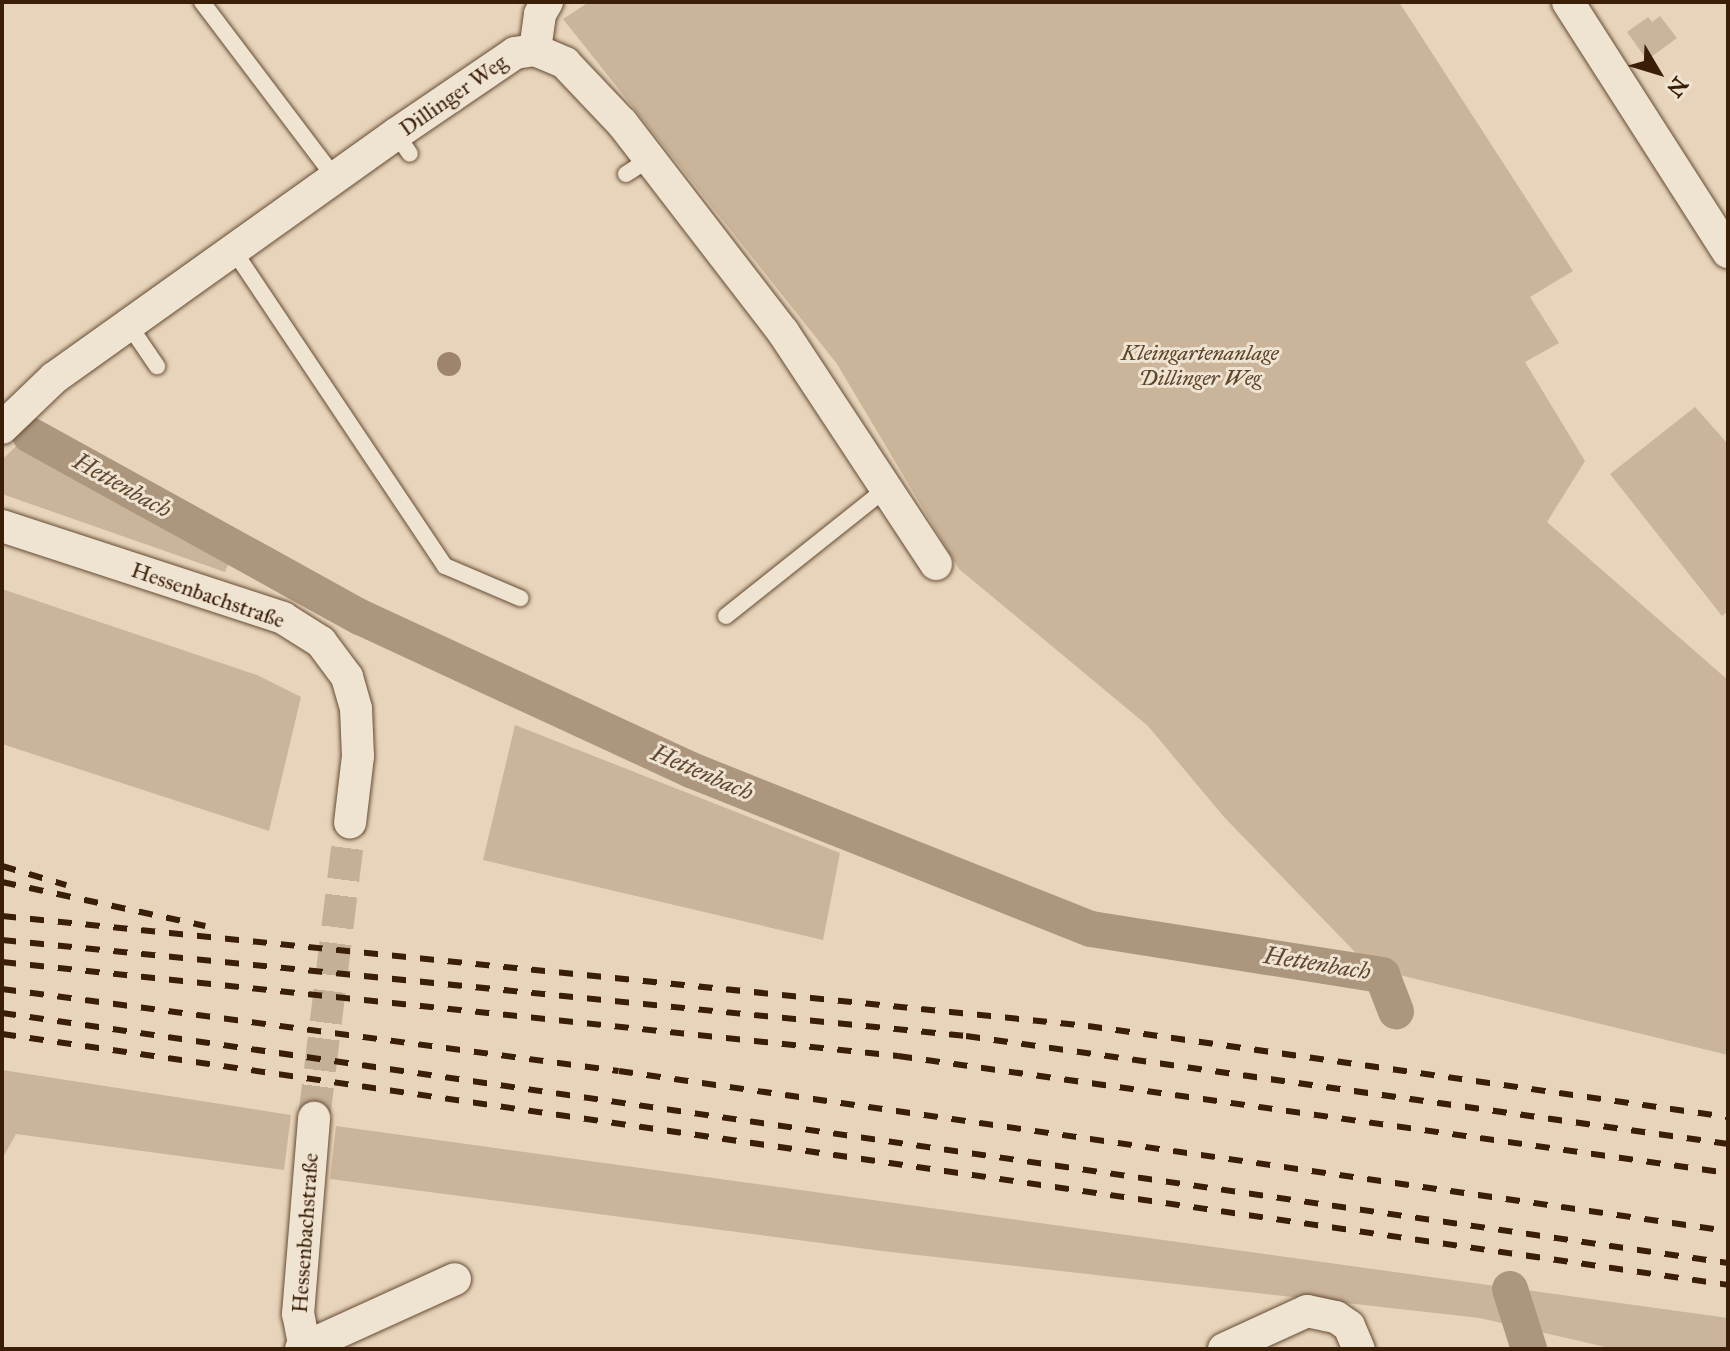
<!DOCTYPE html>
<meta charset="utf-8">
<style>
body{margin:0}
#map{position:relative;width:1730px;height:1351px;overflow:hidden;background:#e7d4ba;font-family:"IM FELL Great Primer",serif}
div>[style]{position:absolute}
.green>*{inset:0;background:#cab59b}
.canal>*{height:36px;margin:-18px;padding:0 18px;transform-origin:18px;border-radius:18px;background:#ac967d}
.minor-tunnel>*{height:32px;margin-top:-16px;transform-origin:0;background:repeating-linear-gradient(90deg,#c4b096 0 32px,transparent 0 48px)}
.roads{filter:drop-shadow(0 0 2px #654c33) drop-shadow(0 0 2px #654c33)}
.service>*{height:16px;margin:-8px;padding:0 8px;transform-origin:8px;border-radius:8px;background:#efe3d2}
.minor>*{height:32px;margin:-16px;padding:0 16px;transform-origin:16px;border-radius:16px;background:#efe3d2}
.rail>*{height:6px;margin-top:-3px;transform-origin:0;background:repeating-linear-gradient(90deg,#3a1e06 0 14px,transparent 0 28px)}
.trees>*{width:24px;height:24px;margin:-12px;border-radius:50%;background:#9c856b}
span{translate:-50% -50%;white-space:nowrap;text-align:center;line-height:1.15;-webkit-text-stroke:6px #efe3d2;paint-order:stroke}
.street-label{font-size:22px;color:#3a1e06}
.park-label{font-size:22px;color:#5e442b;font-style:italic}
.water-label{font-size:24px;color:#624830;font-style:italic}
.frame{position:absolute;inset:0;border:4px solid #3a1e06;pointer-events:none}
.north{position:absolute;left:1618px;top:32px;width:80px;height:80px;-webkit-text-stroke:6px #efe3d2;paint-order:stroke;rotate:128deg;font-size:22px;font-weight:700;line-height:32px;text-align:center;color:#3a1e06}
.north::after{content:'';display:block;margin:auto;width:28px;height:36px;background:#3a1e06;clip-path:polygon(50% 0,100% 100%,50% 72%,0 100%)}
</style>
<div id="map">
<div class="green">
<div style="clip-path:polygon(589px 2px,1399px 2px,1573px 271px,1530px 297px,1559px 343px,1525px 362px,1585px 461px,1547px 522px,1728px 680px,1728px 1055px,1379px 970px,1354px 951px,1224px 817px,1148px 726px,959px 569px,837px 364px,563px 19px)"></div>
<div style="clip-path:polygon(1660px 16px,1677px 38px,1647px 60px,1627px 32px,1648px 17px,1652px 22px)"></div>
<div style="clip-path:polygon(1695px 407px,1728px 444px,1728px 611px,1722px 616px,1610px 474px)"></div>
<div style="clip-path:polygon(22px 440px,232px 555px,225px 572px,2px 494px,2px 460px)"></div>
<div style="clip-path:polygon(2px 589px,257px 675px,301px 697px,269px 831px,2px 744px)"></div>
<div style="clip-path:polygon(515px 725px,840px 853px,823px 940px,483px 860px)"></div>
<div style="clip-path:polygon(2px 1070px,291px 1115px,284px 1170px,16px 1134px,2px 1159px)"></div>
<div style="clip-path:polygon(336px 1126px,1728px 1318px,1728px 1349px,1614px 1349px,1480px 1318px,882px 1251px,330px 1179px)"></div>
</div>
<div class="canal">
<div style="left:30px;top:435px;width:377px;rotate:28.9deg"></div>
<div style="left:360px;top:617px;width:365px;rotate:24.8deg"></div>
<div style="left:691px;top:770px;width:430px;rotate:21.7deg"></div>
<div style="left:1091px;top:929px;width:295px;rotate:9deg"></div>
<div style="left:1382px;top:975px;width:39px;rotate:69deg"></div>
<div style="left:1510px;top:1289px;width:63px;rotate:72.4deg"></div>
</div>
<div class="minor-tunnel">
<div style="left:314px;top:1118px;width:297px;rotate:-83deg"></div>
</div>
<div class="roads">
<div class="service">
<div style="left:202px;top:2px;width:222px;rotate:52.9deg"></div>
<div style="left:396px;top:134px;width:24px;rotate:55deg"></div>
<div style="left:626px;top:174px;width:27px;rotate:-33deg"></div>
<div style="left:234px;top:251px;width:379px;rotate:56.2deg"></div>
<div style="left:445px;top:566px;width:82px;rotate:23.1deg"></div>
<div style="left:129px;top:325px;width:50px;rotate:55.7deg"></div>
<div style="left:726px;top:616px;width:206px;rotate:-38.5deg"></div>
</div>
<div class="minor">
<div style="left:1568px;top:2px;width:297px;rotate:57.4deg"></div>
<div style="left:535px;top:50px;width:36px;rotate:-82deg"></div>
<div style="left:540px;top:14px;width:14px;rotate:-60deg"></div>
<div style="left:2px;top:428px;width:72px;rotate:-43.9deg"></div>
<div style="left:54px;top:378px;width:420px;rotate:-35.5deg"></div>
<div style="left:396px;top:134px;width:144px;rotate:-34.2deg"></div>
<div style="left:515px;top:53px;width:20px;rotate:-9deg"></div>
<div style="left:535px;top:50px;width:33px;rotate:23deg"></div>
<div style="left:565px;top:63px;width:83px;rotate:46.5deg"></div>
<div style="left:622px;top:123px;width:264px;rotate:52.4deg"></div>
<div style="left:783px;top:332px;width:278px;rotate:56.6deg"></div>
<div style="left:2px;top:526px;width:296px;rotate:18.1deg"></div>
<div style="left:283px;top:618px;width:45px;rotate:32.3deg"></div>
<div style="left:321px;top:642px;width:44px;rotate:53.4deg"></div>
<div style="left:347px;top:677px;width:33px;rotate:74deg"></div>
<div style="left:356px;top:709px;width:47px;rotate:87.6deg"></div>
<div style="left:358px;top:756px;width:67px;rotate:96.8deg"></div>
<div style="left:301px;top:1349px;width:169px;rotate:-24.4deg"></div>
<div style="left:305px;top:1349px;width:36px;rotate:-101deg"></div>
<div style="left:298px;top:1314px;width:197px;rotate:-85.3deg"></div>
<div style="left:1224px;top:1349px;width:91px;rotate:-24.6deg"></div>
<div style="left:1307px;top:1311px;width:30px;rotate:12deg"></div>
<div style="left:1336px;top:1317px;width:16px;rotate:35deg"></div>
<div style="left:1349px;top:1326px;width:25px;rotate:67deg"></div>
</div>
</div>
<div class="rail">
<div style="left:2px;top:866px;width:67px;rotate:16.5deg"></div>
<div style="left:2px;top:882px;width:208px;rotate:12.2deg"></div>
<div style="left:2px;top:916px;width:1092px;rotate:5.78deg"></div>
<div style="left:1088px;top:1026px;width:646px;rotate:8.09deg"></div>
<div style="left:2px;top:940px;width:969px;rotate:5.69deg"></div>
<div style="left:966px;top:1036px;width:770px;rotate:8.07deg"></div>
<div style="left:2px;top:962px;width:901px;rotate:5.99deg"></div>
<div style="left:898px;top:1056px;width:838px;rotate:8.02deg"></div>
<div style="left:2px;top:989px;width:622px;rotate:7.57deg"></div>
<div style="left:619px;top:1071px;width:1120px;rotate:8.21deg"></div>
<div style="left:2px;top:1013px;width:1744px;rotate:8.24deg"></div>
<div style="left:2px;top:1034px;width:1744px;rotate:8.27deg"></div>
</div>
<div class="trees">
<div style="left:449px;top:364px"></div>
</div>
<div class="street-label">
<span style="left:453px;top:95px;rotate:-35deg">Dillinger Weg</span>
<span style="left:208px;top:595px;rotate:19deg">Hessenbachstraße</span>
<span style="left:305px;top:1233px;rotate:-86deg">Hessenbachstraße</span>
</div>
<div class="park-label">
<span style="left:1200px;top:365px">Kleingartenanlage<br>Dillinger Weg</span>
</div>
<div class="water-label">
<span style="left:122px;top:486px;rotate:29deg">Hettenbach</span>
<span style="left:702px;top:773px;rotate:23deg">Hettenbach</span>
<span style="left:1317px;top:964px;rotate:9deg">Hettenbach</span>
</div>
<div class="frame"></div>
<div class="north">N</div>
</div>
